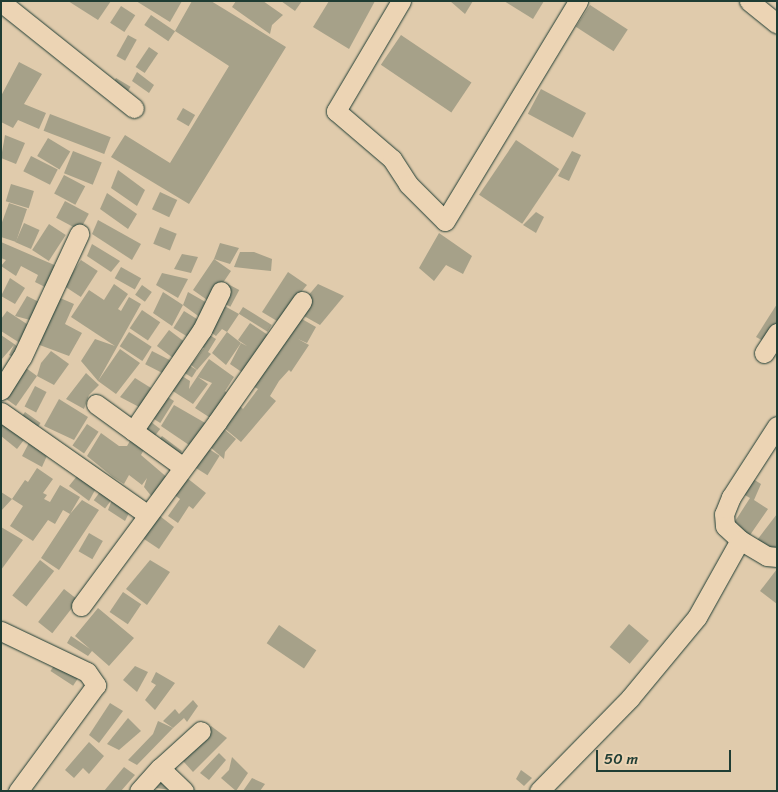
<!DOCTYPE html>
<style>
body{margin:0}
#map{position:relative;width:778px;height:792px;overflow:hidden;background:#e0cbac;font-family:Sriracha,sans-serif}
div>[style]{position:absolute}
.building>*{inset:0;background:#a6a189;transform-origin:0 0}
.roads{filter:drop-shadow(0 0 1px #1f3d34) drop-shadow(0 0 1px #1f3d34)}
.street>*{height:19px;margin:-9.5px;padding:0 9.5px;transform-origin:9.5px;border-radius:9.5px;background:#ecd4b4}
span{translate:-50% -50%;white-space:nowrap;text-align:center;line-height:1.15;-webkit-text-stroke:4px #ecd4b4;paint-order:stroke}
.frame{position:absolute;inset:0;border:2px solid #1f3d34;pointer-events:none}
.scale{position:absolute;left:596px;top:750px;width:135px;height:22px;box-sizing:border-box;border:2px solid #1f3d34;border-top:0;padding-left:6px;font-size:15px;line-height:18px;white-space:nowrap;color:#1f3d34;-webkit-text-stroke:4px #ecd4b4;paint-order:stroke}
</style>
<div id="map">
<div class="building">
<div style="clip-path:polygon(68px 1px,111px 1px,98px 20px)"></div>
<div style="clip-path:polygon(136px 1px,182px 1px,170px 22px)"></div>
<div style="clip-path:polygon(192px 1px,211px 1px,286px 47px,189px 204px,111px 157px,125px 135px,170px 163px,229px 66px,175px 31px)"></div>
<div style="clip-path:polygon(236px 1px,263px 1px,283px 15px,272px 25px,270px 34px,232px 7px)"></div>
<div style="clip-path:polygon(281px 1px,302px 1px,295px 11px)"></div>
<div style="clip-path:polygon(329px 1px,375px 1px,349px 49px,313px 27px)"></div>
<div style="clip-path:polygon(450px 1px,473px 1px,465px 14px)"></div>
<div style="clip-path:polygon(504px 1px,544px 1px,533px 19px)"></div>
<div style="left:590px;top:5px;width:45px;height:26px;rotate:33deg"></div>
<div style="left:121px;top:6px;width:17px;height:20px;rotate:33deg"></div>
<div style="left:151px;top:15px;width:29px;height:12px;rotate:34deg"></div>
<div style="left:128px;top:35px;width:10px;height:24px;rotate:29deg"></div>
<div style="left:401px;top:35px;width:85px;height:36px;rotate:34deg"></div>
<div style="left:149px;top:47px;width:11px;height:24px;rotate:34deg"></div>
<div style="clip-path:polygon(19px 62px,42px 74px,24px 104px,46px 113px,39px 129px,18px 120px,13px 128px,1px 122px,1px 96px)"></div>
<div style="clip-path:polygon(137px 72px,154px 85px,149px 93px,132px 81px)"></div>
<div style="left:116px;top:78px;width:17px;height:9px;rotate:31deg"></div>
<div style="left:541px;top:89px;width:51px;height:28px;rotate:28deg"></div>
<div style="left:183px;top:108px;width:14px;height:13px;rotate:30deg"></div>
<div style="left:50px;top:114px;width:65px;height:18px;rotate:21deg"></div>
<div style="clip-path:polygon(5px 135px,25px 143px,16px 164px,1px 158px)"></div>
<div style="left:48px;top:138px;width:26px;height:21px;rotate:31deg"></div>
<div style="left:516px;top:140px;width:52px;height:66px;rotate:34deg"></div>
<div style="left:73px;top:151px;width:31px;height:24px;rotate:22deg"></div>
<div style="clip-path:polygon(572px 151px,581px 155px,569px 181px,558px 176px)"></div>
<div style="left:31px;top:156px;width:30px;height:17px;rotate:27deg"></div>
<div style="clip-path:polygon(118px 170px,145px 190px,137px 206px,111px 188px)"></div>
<div style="left:64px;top:175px;width:24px;height:21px;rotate:28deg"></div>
<div style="left:11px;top:184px;width:24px;height:18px;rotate:17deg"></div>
<div style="left:160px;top:192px;width:19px;height:19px;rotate:25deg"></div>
<div style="clip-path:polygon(107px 193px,137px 214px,128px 229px,100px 209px)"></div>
<div style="left:65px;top:201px;width:27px;height:19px;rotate:28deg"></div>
<div style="clip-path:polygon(9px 203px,27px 209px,16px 242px,1px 237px,1px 225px)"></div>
<div style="clip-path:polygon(536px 212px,544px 217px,536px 233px,523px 225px)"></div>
<div style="clip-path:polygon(98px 220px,141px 244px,132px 260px,92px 234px)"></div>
<div style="left:24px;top:223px;width:17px;height:21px;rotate:24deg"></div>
<div style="left:49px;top:224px;width:20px;height:31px;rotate:33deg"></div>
<div style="left:160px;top:227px;width:18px;height:18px;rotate:22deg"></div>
<div style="clip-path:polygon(439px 233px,472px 256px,463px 274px,446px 265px,434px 281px,419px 268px)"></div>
<div style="clip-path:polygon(1px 242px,59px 267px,49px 289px,35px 282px,38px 275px,21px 266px,16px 276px,1px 266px,6px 260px,1px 258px)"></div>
<div style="clip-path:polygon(220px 243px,239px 248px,230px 264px,214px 259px,231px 271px,210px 302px,193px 290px,214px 259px)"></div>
<div style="clip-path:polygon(92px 244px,120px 261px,111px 272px,87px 256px)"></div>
<div style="clip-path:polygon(240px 252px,254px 252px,272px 259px,271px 271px,234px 267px)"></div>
<div style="clip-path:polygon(182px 254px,198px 257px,191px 273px,174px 269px)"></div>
<div style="left:81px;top:260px;width:20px;height:31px;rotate:33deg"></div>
<div style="left:121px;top:267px;width:23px;height:13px;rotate:29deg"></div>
<div style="clip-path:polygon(288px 272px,307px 285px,277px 321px,262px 312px)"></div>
<div style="clip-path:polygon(162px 273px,188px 279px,178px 298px,156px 285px)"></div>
<div style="clip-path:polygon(10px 278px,25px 288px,15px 304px,1px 296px)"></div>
<div style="left:226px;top:283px;width:15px;height:19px;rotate:28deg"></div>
<div style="clip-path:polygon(114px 284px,128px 294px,118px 309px,121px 311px,129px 297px,141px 304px,98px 381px,120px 349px,140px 363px,116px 394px,98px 381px,81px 361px,95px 339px,115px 346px,71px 317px,89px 290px,104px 300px)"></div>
<div style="clip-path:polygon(318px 284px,344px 296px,320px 325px,295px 311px)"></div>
<div style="left:142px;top:285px;width:12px;height:12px;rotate:35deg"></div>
<div style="clip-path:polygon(163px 292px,183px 305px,188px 292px,209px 304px,201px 318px,183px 305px,172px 326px,153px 313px)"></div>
<div style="clip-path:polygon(51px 294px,74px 304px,65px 324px,82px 333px,69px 356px,29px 341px)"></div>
<div style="clip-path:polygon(27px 296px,39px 302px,34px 321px,15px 316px)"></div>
<div style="clip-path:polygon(221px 304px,239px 314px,227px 332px,241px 343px,226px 365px,212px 353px,227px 332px,222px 329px,216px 336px,204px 327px)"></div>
<div style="clip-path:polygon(777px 304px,777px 348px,756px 337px)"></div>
<div style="left:243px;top:307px;width:34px;height:8px;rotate:32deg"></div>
<div style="left:142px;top:310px;width:22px;height:22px;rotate:34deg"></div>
<div style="clip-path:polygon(7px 311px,33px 328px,23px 345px,1px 331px,1px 319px)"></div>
<div style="left:184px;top:311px;width:19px;height:20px;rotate:32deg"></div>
<div style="clip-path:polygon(293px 314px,316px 327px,307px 343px,298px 339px,309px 345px,291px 372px,289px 370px,279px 381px,270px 396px,276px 401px,241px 442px,218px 423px,236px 402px,243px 409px,258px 389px,247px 383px)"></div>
<div style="clip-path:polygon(250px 323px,268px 335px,243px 373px,230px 364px,241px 343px,247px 346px,238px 340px)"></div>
<div style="left:169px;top:330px;width:21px;height:20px;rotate:37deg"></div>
<div style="clip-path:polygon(203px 331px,216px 339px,208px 352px,211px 354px,197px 370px,191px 365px,204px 348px,195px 343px)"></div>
<div style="left:129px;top:332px;width:27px;height:17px;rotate:33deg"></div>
<div style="clip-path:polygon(1px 335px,20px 348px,15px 358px,9px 355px,14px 345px,1px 360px)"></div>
<div style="clip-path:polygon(51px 351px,69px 364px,54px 385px,37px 376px,41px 363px)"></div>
<div style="left:152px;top:351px;width:22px;height:15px;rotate:27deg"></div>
<div style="clip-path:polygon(209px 359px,234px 377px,225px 391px,228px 394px,212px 419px,195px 408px,212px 383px,198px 377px,208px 384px,193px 404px,165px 386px,174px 371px,190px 381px,189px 389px)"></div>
<div style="left:184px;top:362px;width:15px;height:9px;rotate:32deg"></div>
<div style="clip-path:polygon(26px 368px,37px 376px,16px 406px,2px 396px)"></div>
<div style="clip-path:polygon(86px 373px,99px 385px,89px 395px,84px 409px,66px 399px)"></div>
<div style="clip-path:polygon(135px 378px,151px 388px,141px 408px,120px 397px)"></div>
<div style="left:35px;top:386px;width:13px;height:23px;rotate:27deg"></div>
<div style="left:163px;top:394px;width:13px;height:26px;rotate:32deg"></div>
<div style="clip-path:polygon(59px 399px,88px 417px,74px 440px,44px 426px)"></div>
<div style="clip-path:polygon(174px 405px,207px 424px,189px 445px,161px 426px)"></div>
<div style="left:25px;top:412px;width:19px;height:11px;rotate:35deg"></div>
<div style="clip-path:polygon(1px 417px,27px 436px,17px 449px,1px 436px)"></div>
<div style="left:146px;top:418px;width:18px;height:15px;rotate:38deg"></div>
<div style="left:87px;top:424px;width:14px;height:26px;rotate:34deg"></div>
<div style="clip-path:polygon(218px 424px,236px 439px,225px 452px,224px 459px,203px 441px)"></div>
<div style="clip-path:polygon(101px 433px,119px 446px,127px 446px,133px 436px,147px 444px,141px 455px,169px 479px,152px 497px,144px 487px,147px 478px,142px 485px,129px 475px,124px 484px,113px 477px,87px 456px)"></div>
<div style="clip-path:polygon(162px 436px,182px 451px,177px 458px,156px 444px)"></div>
<div style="clip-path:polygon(30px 441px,50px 449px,42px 467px,22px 456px)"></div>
<div style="left:201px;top:444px;width:22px;height:23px;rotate:32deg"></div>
<div style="clip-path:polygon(37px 468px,53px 479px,43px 493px,47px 495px,44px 499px,50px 502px,60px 485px,80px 497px,70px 514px,82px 500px,99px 510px,59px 570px,41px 558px,70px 514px,63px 510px,55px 524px,48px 520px,33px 541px,10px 526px,23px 506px,12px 499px,1px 511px,1px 492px,12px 499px,25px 480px,28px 482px)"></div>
<div style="clip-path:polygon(81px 471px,99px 483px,89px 501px,69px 486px)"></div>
<div style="clip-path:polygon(182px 474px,206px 493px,193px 509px,189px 506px,178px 523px,168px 516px,180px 499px,169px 491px)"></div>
<div style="clip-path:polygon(753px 479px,761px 484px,754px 500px,768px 509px,748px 538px,732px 526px,750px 498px,743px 494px)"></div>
<div style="left:102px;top:489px;width:14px;height:14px;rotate:36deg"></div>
<div style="clip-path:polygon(113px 497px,133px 505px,125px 521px,108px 510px)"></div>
<div style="clip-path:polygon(156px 513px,174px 527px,159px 549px,138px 535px)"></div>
<div style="clip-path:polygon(777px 514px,777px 554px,754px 544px)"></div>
<div style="clip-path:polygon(1px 527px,23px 540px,1px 570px)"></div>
<div style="left:89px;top:533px;width:16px;height:21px;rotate:30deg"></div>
<div style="left:40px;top:560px;width:18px;height:45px;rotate:38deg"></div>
<div style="clip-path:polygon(150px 560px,170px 572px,147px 605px,126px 589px)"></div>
<div style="clip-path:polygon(777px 569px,777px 604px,760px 591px)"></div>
<div style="left:64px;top:589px;width:18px;height:42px;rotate:38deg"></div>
<div style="left:123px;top:592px;width:22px;height:24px;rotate:34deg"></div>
<div style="clip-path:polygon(98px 608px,134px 638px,109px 666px,92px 651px,88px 656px,67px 643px,71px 636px,90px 649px,75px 636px)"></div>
<div style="left:629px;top:624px;width:26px;height:30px;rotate:40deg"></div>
<div style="left:279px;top:625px;width:45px;height:22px;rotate:34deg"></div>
<div style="left:57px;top:661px;width:27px;height:12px;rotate:33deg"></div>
<div style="clip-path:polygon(135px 666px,148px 672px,137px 692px,123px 680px)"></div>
<div style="clip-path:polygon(156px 672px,175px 683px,155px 710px,145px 700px,156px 685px,151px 682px)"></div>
<div style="clip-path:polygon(193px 700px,198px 706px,187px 722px,184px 718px,173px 728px,163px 721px,175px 709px,179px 714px)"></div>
<div style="clip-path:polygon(110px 703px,123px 711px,99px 743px,89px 735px)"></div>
<div style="clip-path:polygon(128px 718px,141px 731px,119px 750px,107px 744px)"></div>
<div style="clip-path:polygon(158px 721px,173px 728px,137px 765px,128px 760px,153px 734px)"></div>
<div style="clip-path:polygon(211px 726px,227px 738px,193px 772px,183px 761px)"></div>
<div style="clip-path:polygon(89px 742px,104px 756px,89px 774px,83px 768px,74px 778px,65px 770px)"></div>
<div style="clip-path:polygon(219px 753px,226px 760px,209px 780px,200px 773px)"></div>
<div style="clip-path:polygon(232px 757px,248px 773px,236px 791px,221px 778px,229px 770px)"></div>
<div style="clip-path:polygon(124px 767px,135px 775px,121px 791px,104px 791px)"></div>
<div style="clip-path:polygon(521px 770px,532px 778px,524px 786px,516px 779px)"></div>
<div style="clip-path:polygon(252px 778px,265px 784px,260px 791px,243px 791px)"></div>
<div style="clip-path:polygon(164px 779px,179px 791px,156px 788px)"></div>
</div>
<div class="roads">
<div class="street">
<div style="left:401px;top:1px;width:128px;rotate:120.6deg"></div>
<div style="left:336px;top:111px;width:74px;rotate:40.6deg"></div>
<div style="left:392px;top:159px;width:30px;rotate:57deg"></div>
<div style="left:408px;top:184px;width:52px;rotate:45deg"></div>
<div style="left:445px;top:221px;width:257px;rotate:-58.8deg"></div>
<div style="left:749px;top:1px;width:36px;rotate:39deg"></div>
<div style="left:1px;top:2px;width:170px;rotate:38.6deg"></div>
<div style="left:764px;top:353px;width:24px;rotate:-57deg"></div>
<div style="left:1px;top:390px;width:39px;rotate:-58deg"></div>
<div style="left:22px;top:357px;width:136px;rotate:-65.1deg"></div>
<div style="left:96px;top:404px;width:107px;rotate:35.9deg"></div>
<div style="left:1px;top:412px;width:179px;rotate:35deg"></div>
<div style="left:777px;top:426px;width:85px;rotate:122.9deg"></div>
<div style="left:731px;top:497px;width:18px;rotate:112deg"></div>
<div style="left:724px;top:514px;width:12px;rotate:85deg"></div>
<div style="left:725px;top:526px;width:21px;rotate:43deg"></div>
<div style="left:740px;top:540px;width:31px;rotate:31deg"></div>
<div style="left:767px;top:556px;width:10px;rotate:6deg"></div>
<div style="left:133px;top:431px;width:122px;rotate:-55.7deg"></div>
<div style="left:202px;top:330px;width:43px;rotate:-64deg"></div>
<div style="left:81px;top:606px;width:229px;rotate:-53.5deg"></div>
<div style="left:217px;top:422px;width:148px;rotate:-54.9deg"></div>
<div style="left:1px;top:631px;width:95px;rotate:25.5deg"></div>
<div style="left:87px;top:672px;width:16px;rotate:55deg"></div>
<div style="left:96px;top:685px;width:132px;rotate:126.3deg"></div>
<div style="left:160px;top:768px;width:55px;rotate:-42.1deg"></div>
<div style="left:139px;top:791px;width:31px;rotate:-48deg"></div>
<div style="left:160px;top:768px;width:33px;rotate:44deg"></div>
<div style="left:539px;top:791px;width:130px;rotate:-45.6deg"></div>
<div style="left:630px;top:698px;width:105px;rotate:-50.4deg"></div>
<div style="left:697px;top:617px;width:88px;rotate:-60.8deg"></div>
</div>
</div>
<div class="frame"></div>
<div class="scale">50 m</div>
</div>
